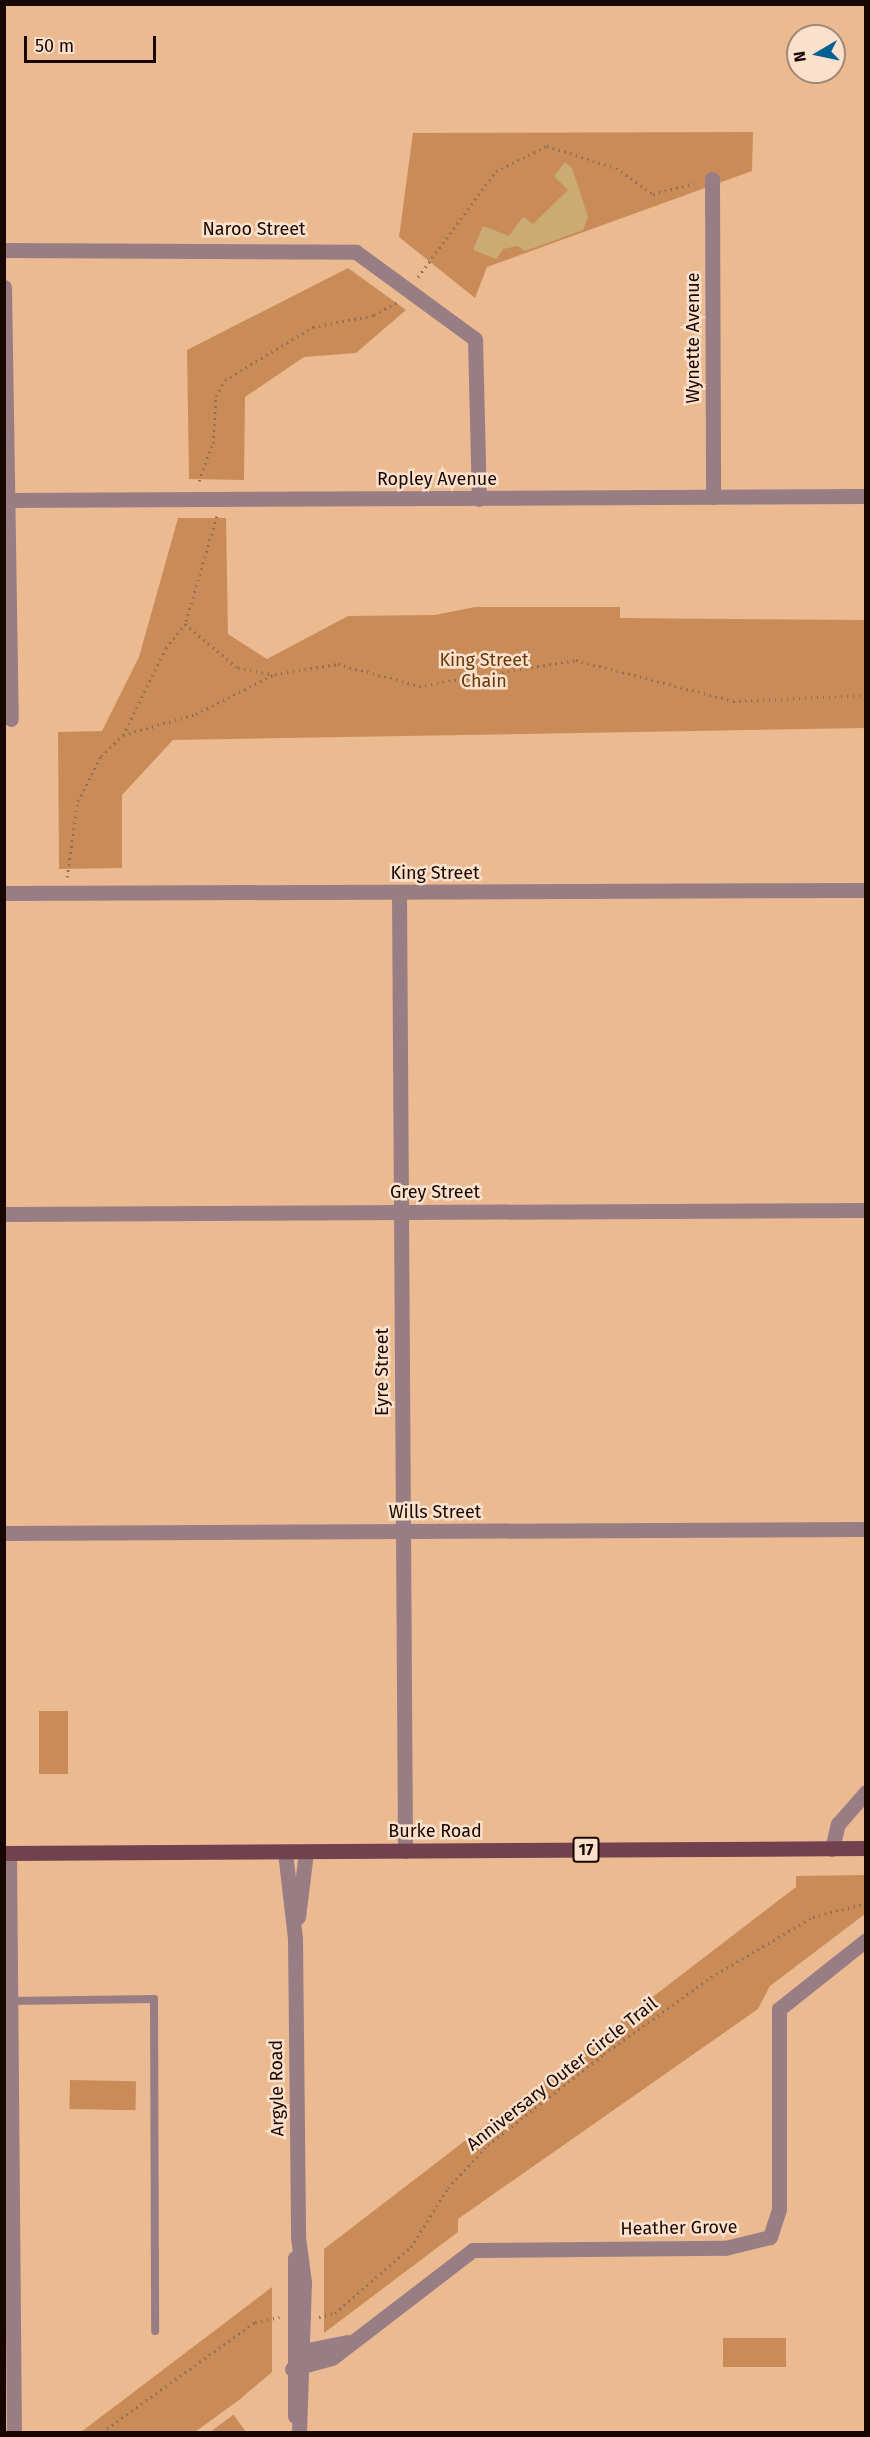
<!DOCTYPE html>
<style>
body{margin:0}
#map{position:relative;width:870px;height:2437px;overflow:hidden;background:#ecba90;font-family:"Fira Sans",sans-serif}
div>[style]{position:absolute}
.green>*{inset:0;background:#c98c59;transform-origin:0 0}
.building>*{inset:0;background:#cbab74}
.path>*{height:3px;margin-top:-1.5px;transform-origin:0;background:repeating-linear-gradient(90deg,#926e53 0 1.5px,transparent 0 6px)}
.service>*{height:8px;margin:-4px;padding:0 4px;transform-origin:4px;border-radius:4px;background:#997d84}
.minor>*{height:15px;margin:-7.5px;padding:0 7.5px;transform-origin:7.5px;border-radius:7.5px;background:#997d84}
.tertiary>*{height:15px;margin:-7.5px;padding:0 7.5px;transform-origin:7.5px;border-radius:7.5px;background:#997d84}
.primary>*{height:15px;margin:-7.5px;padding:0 7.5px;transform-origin:7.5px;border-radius:7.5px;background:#71414f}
span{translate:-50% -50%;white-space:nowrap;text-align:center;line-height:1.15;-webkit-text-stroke:5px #fbe0cb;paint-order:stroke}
.shield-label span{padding:2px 4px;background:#fbe0cb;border:2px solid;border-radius:4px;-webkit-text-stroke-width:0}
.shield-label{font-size:16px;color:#180700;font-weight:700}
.street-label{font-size:18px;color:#180700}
.park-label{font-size:18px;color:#65390b}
.frame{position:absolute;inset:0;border:6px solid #180700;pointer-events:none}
.north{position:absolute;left:786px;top:24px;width:60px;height:60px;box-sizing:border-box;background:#fbe0cb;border:2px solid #a0897a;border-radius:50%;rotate:261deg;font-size:16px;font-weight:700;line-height:24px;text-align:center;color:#180700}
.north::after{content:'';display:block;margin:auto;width:21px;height:27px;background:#046192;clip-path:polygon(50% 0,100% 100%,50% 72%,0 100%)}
.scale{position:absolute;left:24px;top:36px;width:132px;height:27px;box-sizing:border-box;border:3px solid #180700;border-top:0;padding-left:8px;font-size:18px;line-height:21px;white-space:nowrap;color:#180700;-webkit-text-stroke:4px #fbe0cb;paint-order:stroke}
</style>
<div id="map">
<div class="green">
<div style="clip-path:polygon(753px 132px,752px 171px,487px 267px,475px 298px,399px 237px,413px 133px)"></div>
<div style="clip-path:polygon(348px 268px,406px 310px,356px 353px,304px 357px,245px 397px,244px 480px,189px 479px,187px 350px)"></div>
<div style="clip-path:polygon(178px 518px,226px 518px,228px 634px,267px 659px,348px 616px,435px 615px,475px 607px,620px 607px,620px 618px,865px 620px,865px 728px,173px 740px,122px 795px,122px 868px,59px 869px,58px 732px,102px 731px,139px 657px)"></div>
<div style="left:39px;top:1711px;width:29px;height:63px"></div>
<div style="clip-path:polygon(865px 1875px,865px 1914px,770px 1986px,758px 2009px,458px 2219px,458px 2232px,324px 2333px,324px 2249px,796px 1887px,796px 1876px)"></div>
<div style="left:70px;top:2080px;width:66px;height:29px;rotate:1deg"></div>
<div style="clip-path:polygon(272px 2287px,272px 2372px,239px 2400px,195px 2432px,81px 2432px)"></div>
<div style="left:723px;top:2338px;width:63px;height:29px"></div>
<div style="clip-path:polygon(234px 2415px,246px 2432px,210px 2432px,233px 2415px)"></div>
</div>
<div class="building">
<div style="clip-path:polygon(565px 162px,572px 168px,588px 217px,583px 230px,525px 251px,518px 246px,503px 249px,496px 259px,473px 250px,483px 226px,509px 236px,523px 217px,533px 224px,568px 190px,554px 176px)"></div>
</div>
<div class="path">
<div style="left:418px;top:277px;width:132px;rotate:-53.7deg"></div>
<div style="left:496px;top:171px;width:57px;rotate:-26.1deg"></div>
<div style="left:547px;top:146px;width:72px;rotate:17.7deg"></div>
<div style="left:616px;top:168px;width:45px;rotate:35.1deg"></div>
<div style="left:653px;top:194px;width:43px;rotate:-14.7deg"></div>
<div style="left:199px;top:481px;width:40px;rotate:-69.8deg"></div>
<div style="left:213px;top:443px;width:47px;rotate:-86.3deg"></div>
<div style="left:216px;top:396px;width:18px;rotate:-61deg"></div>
<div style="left:225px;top:380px;width:103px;rotate:-31.1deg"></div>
<div style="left:313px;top:327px;width:62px;rotate:-11.1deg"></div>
<div style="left:374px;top:315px;width:29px;rotate:-29deg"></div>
<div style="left:217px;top:516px;width:113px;rotate:106.5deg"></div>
<div style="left:185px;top:624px;width:69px;rotate:39.7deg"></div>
<div style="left:238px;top:668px;width:36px;rotate:10deg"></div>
<div style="left:123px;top:735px;width:97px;rotate:-63.7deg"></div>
<div style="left:166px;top:648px;width:31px;rotate:-52deg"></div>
<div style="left:67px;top:877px;width:77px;rotate:-81.8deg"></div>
<div style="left:78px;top:801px;width:51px;rotate:-62.9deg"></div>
<div style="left:101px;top:756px;width:30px;rotate:-44deg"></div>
<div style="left:123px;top:735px;width:76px;rotate:-16deg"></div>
<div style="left:196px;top:714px;width:89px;rotate:-26.9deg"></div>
<div style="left:275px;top:674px;width:64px;rotate:-9deg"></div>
<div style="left:338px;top:664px;width:84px;rotate:15.2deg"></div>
<div style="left:419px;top:686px;width:159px;rotate:-9.4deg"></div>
<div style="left:576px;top:660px;width:162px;rotate:14.6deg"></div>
<div style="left:733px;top:701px;width:133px;rotate:-2.6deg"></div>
<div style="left:319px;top:2317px;width:16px;rotate:-14deg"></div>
<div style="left:335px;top:2313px;width:101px;rotate:-41deg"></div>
<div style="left:411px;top:2247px;width:70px;rotate:-57.9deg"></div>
<div style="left:448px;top:2188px;width:59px;rotate:-47.1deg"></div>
<div style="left:488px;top:2145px;width:147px;rotate:-38.1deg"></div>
<div style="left:604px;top:2054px;width:132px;rotate:-35.7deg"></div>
<div style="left:711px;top:1977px;width:118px;rotate:-30.5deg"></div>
<div style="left:813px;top:1917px;width:55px;rotate:-14.8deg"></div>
<div style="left:102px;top:2432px;width:188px;rotate:-35.7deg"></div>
<div style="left:255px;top:2322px;width:25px;rotate:-11deg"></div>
</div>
<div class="service">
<div style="left:9px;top:2001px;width:145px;rotate:-0.8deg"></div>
<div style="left:154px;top:1999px;width:332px;rotate:89.8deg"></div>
</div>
<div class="minor">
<div style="left:712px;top:179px;width:318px;rotate:89.8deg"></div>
<div style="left:4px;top:250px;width:352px;rotate:0.3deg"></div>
<div style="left:356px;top:252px;width:147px;rotate:36.2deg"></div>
<div style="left:475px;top:339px;width:160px;rotate:88.6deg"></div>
<div style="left:4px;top:287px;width:432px;rotate:89.1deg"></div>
<div style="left:8px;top:500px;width:858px;rotate:-0.27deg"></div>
<div style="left:399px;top:892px;width:959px;rotate:89.64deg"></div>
<div style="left:4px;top:893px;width:862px;rotate:-0.2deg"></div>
<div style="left:4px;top:1214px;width:862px;rotate:-0.27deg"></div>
<div style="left:4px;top:1533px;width:862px;rotate:-0.27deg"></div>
<div style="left:285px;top:1852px;width:88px;rotate:83.4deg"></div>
<div style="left:295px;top:1939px;width:298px;rotate:89.4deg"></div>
<div style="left:298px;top:2237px;width:45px;rotate:82.4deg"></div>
<div style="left:304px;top:2282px;width:150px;rotate:91.9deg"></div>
<div style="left:9px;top:1853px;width:579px;rotate:89.51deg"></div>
<div style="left:298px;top:1917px;width:65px;rotate:-83deg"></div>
<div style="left:295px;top:2258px;width:158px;rotate:90deg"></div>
<div style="left:297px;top:2352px;width:51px;rotate:-11.3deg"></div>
<div style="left:292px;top:2369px;width:41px;rotate:-15.4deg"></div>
<div style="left:332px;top:2358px;width:178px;rotate:-37.5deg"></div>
<div style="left:473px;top:2250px;width:252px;rotate:-0.5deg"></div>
<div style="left:725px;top:2248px;width:46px;rotate:-13.7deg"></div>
<div style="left:770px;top:2237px;width:29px;rotate:-72deg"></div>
<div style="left:779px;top:2209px;width:200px;rotate:-90deg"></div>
<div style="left:779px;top:2009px;width:111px;rotate:-38.4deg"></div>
</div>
<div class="tertiary">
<div style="left:832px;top:1849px;width:26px;rotate:-77deg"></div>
<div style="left:838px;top:1824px;width:43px;rotate:-48.8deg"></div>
</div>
<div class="primary">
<div style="left:4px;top:1853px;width:862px;rotate:-0.33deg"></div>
</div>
<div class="shield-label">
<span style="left:586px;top:1850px">17</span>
</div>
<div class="street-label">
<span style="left:254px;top:229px">Naroo Street</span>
<span style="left:693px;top:338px;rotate:-90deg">Wynette Avenue</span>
<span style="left:437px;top:479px">Ropley Avenue</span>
<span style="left:435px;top:873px">King Street</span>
<span style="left:435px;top:1192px">Grey Street</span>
<span style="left:382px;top:1372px;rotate:-90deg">Eyre Street</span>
<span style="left:435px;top:1512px">Wills Street</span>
<span style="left:435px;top:1831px">Burke Road</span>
<span style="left:562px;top:2074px;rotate:-38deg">Anniversary Outer Circle Trail</span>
<span style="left:277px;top:2088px;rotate:-91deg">Argyle Road</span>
<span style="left:679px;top:2228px;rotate:-1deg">Heather Grove</span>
</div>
<div class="park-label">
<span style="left:484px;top:671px">King Street<br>Chain</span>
</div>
<div class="frame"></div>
<div class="north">N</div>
<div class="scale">50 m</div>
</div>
